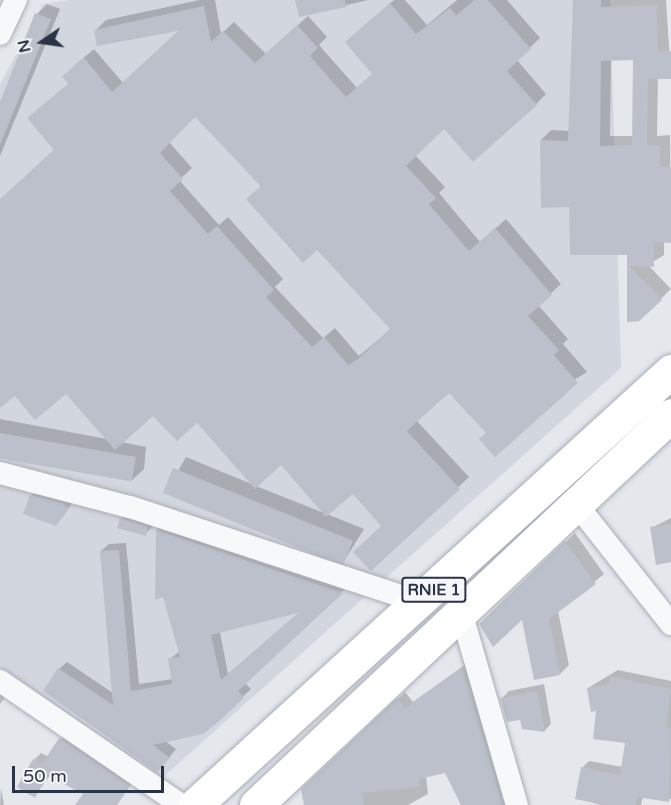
<!DOCTYPE html>
<style>
body{margin:0}
#map{position:relative;width:671px;height:805px;overflow:hidden;background:#e4e7ec;font-family:"Varela Round",sans-serif}
div>[style]{position:absolute}
.built>*{inset:0;background:#d2d6de}
.shadow>*{inset:0;background:#0003}
.building>*{inset:0;background:#bbc0ca;transform-origin:0 0}
.roads{filter:drop-shadow(0 0 2px #a9aeb7) drop-shadow(0 0 2px #a9aeb7)}
.street>*{height:22px;margin:-11px;padding:0 11px;transform-origin:11px;border-radius:11px;background:#f7f8fa}
.highway>*{height:33px;margin:-16.5px;padding:0 16.5px;transform-origin:16.5px;border-radius:16.5px;background:#fff}
span{translate:-50% -50%;white-space:nowrap;text-align:center;line-height:1.15;-webkit-text-stroke:4.5px #f4f6f9;paint-order:stroke}
.shield-label span{padding:2px 4px;background:#f4f6f9;border:2px solid;border-radius:4px;-webkit-text-stroke-width:0}
.shield-label{font-size:16px;color:#2b3445;font-weight:700}
.north{position:absolute;left:12px;top:12px;width:60px;height:60px;-webkit-text-stroke:4px #f4f6f9;paint-order:stroke;rotate:257deg;font-size:16px;font-weight:700;line-height:24px;text-align:center;color:#2b3445}
.north::after{content:'';display:block;margin:auto;width:21px;height:27px;background:#2b3445;clip-path:polygon(50% 0,100% 100%,50% 72%,0 100%)}
.scale{position:absolute;left:12px;top:766px;width:152px;height:27px;box-sizing:border-box;border:3px solid #2b3445;border-top:0;padding-left:8px;font-size:18px;line-height:21px;white-space:nowrap;color:#2b3445;-webkit-text-stroke:4px #f4f6f9;paint-order:stroke}
</style>
<div id="map">
<div class="built">
<div style="clip-path:polygon(70px 0,610px 0,621px 368px,161px 779px,0 668px,0 85px,43px 4px)"></div>
</div>
<div class="shadow">
<div style="clip-path:polygon(evenodd,200px 0,215px 0,221px 34px,234px 22px,266px 54px,308px 16px,327px 37px,319px 45px,357px 88px,374px 73px,357px 32px,394px 0,405px 0,427px 25px,457px 0,507px 0,540px 38px,517px 60px,546px 94px,536px 104px,444px 127px,415px 155px,445px 187px,439px 193px,480px 242px,506px 219px,561px 284px,538px 305px,568px 339px,563px 344px,587px 372px,487px 433px,449px 390px,416px 420px,469px 477px,371px 569px,382px 525px,353px 491px,327px 514px,364px 529px,344px 561px,166px 492px,186px 457px,254px 485px,197px 421px,153px 414px,121px 442px,146px 447px,144px 469px,132px 480px,0 455px,0 419px,107px 439px,66px 392px,15px 394px,0 406px,0 200px,55px 149px,74px 66px,94px 49px,123px 83px,181px 29px,96px 30px,106px 20px,200px 0,195px 115px,392px 328px,359px 356px,335px 328px,323px 338px,275px 287px,283px 279px,228px 217px,219px 225px,179px 180px,192px 168px,169px 142px,195px 115px,200px 0,281px 463px,324px 513px,256px 486px,281px 463px)"></div>
<div style="clip-path:polygon(297px 0,368px 0,300px 16px)"></div>
<div style="clip-path:polygon(evenodd,574px 0,666px 0,671px 77px,658px 77px,657px 136px,670px 135px,671px 241px,664px 241px,664px 255px,648px 265px,671px 289px,639px 320px,629px 321px,628px 253px,571px 206px,541px 140px,551px 130px,570px 131px,574px 0,611px 59px,634px 59px,634px 136px,610px 136px,611px 59px)"></div>
<div style="clip-path:polygon(47px 4px,60px 9px,0 156px,0 103px,37px 14px)"></div>
<div style="clip-path:polygon(37px 489px,73px 502px,62px 518px,31px 496px)"></div>
<div style="clip-path:polygon(128px 512px,154px 520px,153px 526px,145px 534px,121px 519px)"></div>
<div style="clip-path:polygon(671px 518px,671px 561px,651px 528px)"></div>
<div style="clip-path:polygon(evenodd,165px 523px,349px 585px,245px 683px,251px 689px,217px 721px,165px 741px,176px 749px,165px 763px,59px 669px,67px 662px,113px 693px,101px 551px,109px 544px,126px 543px,139px 684px,173px 679px,170px 659px,180px 651px,164px 595px,157px 598px,157px 530px,165px 523px,302px 610px,228px 674px,220px 632px,302px 610px)"></div>
<div style="clip-path:polygon(575px 533px,604px 574px,558px 611px,569px 665px,560px 674px,523px 617px,481px 625px)"></div>
<div style="clip-path:polygon(469px 662px,512px 805px,461px 805px,446px 772px,426px 776px,428px 794px,408px 805px,306px 805px,302px 789px,405px 692px,413px 702px)"></div>
<div style="clip-path:polygon(618px 670px,671px 681px,671px 799px,643px 795px,641px 805px,601px 805px,576px 798px,582px 768px,589px 761px,623px 767px,627px 742px,598px 709px,588px 688px)"></div>
<div style="clip-path:polygon(544px 684px,551px 724px,544px 731px,502px 698px,509px 691px)"></div>
<div style="clip-path:polygon(0 685px,9px 691px,0 704px)"></div>
<div style="clip-path:polygon(67px 731px,136px 778px,116px 805px,77px 805px,85px 794px,50px 775px,35px 796px,34px 760px,41px 753px,49px 757px)"></div>
<div style="clip-path:polygon(1px 788px,4px 805px,0 805px)"></div>
</div>
<div class="building">
<div style="clip-path:polygon(295px 0,345px 0,346px 7px,299px 17px)"></div>
<div style="clip-path:polygon(evenodd,474px 0,488px 0,531px 49px,507px 71px,537px 105px,473px 162px,444px 129px,406px 166px,436px 198px,429px 204px,469px 251px,495px 228px,552px 295px,528px 316px,559px 350px,554px 355px,578px 383px,495px 457px,479px 439px,486px 433px,449px 393px,432px 408px,407px 431px,460px 489px,371px 571px,353px 552px,381px 526px,353px 494px,326px 517px,281px 465px,255px 489px,197px 423px,177px 441px,153px 416px,115px 450px,66px 394px,35px 420px,15px 396px,0 408px,0 199px,54px 150px,27px 118px,68px 84px,62px 76px,84px 58px,112px 92px,178px 31px,97px 46px,94px 30px,204px 6px,211px 42px,223px 31px,255px 63px,297px 25px,318px 48px,310px 56px,346px 97px,372px 74px,345px 42px,390px 3px,416px 34px,450px 8px,456px 16px,474px 0,195px 117px,261px 186px,246px 199px,303px 263px,317px 250px,390px 329px,358px 359px,348px 365px,324px 337px,312px 347px,266px 297px,274px 290px,217px 226px,208px 234px,170px 191px,183px 179px,160px 153px,195px 117px)"></div>
<div style="clip-path:polygon(evenodd,573px 0,601px 0,601px 7px,657px 5px,658px 51px,671px 51px,671px 79px,648px 79px,647px 145px,660px 145px,660px 167px,671px 167px,671px 243px,654px 242px,654px 267px,629px 266px,662px 300px,639px 321px,627px 322px,627px 255px,570px 255px,569px 207px,541px 208px,540px 140px,568px 141px,573px 0,633px 60px,632px 145px,600px 146px,601px 61px,633px 60px)"></div>
<div style="clip-path:polygon(35px 13px,51px 19px,0 145px,0 102px)"></div>
<div style="left:0;top:433px;width:138px;height:25px;rotate:10deg"></div>
<div style="left:173px;top:468px;width:194px;height:27px;rotate:22deg"></div>
<div style="clip-path:polygon(30px 495px,62px 503px,69px 508px,56px 526px,23px 514px)"></div>
<div style="clip-path:polygon(120px 518px,148px 527px,146px 536px,117px 528px)"></div>
<div style="clip-path:polygon(671px 524px,671px 562px,656px 565px,650px 527px)"></div>
<div style="clip-path:polygon(evenodd,156px 530px,343px 593px,238px 691px,244px 698px,218px 722px,203px 734px,153px 745px,170px 758px,157px 772px,43px 691px,58px 668px,113px 705px,100px 551px,119px 550px,131px 691px,172px 684px,168px 658px,180px 657px,163px 597px,155px 600px,156px 530px,298px 613px,221px 680px,211px 635px,298px 613px)"></div>
<div style="clip-path:polygon(565px 541px,596px 584px,549px 619px,560px 675px,534px 680px,522px 620px,493px 647px,479px 624px)"></div>
<div style="clip-path:polygon(462px 668px,502px 805px,461px 805px,445px 773px,419px 779px,420px 787px,362px 793px,364px 805px,304px 805px,301px 789px,397px 698px,405px 708px)"></div>
<div style="clip-path:polygon(610px 676px,671px 689px,666px 727px,671px 728px,669px 802px,637px 797px,636px 805px,606px 805px,575px 799px,581px 767px,620px 775px,625px 743px,593px 739px,596px 711px,591px 712px,587px 688px,609px 684px)"></div>
<div style="clip-path:polygon(537px 691px,545px 732px,522px 729px,520px 720px,507px 722px,500px 698px)"></div>
<div style="clip-path:polygon(59px 738px,130px 786px,117px 805px,75px 805px,83px 794px,47px 775px,35px 798px,17px 787px,33px 759px,42px 764px)"></div>
</div>
<div class="roads">
<div class="street">
<div style="left:0;top:34px;width:38px;rotate:-65deg"></div>
<div style="left:0;top:473px;width:134px;rotate:14.7deg"></div>
<div style="left:130px;top:507px;width:307px;rotate:18.2deg"></div>
<div style="left:577px;top:505px;width:152px;rotate:51.7deg"></div>
<div style="left:462px;top:615px;width:198px;rotate:73.9deg"></div>
<div style="left:0;top:681px;width:219px;rotate:34.4deg"></div>
</div>
<div class="highway">
<div style="left:195px;top:805px;width:644px;rotate:-42.36deg"></div>
<div style="left:256px;top:805px;width:569px;rotate:-43.22deg"></div>
</div>
</div>
<div class="shield-label">
<span style="left:434px;top:590px">RNIE 1</span>
</div>
<div class="north">N</div>
<div class="scale">50 m</div>
</div>
